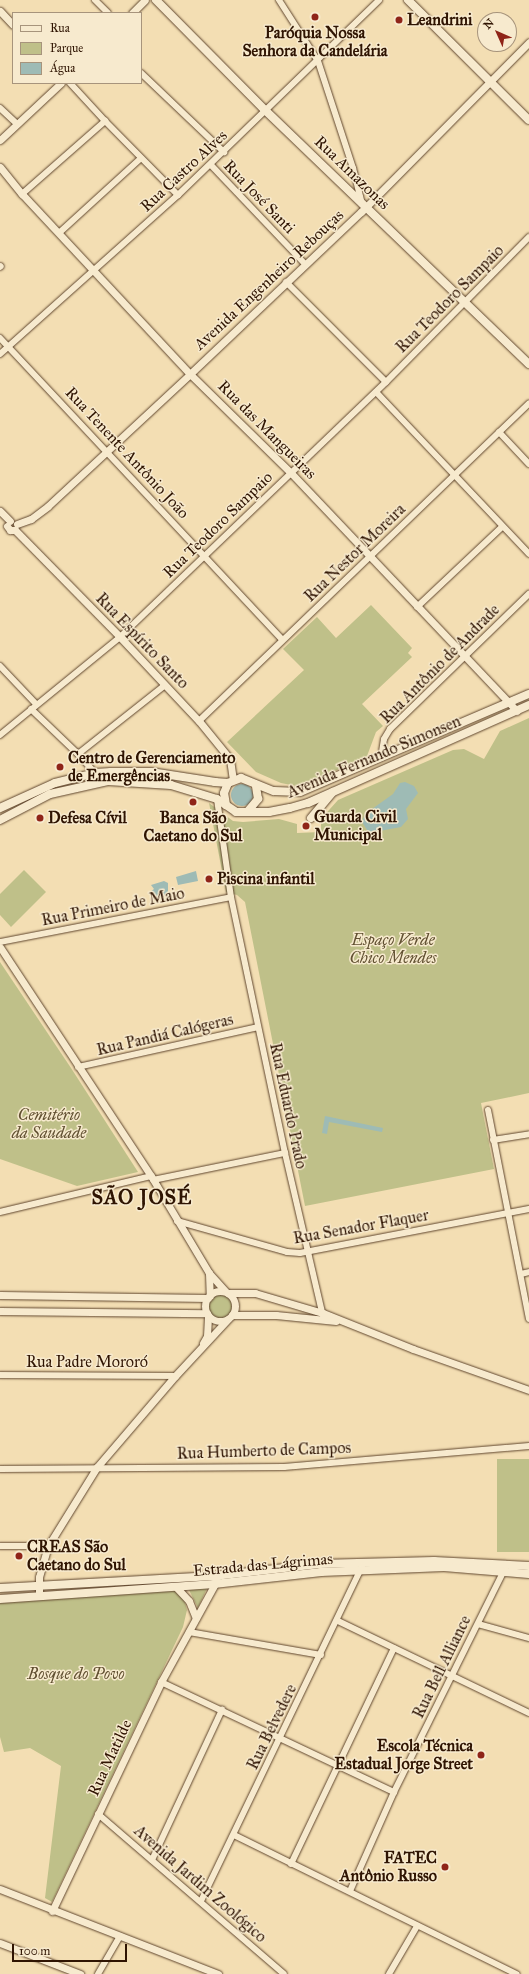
<!DOCTYPE html>
<meta charset="utf-8">
<style>
body{margin:0}
#map{position:relative;width:529px;height:1974px;overflow:hidden;background:#f3deb3;font-family:"IM FELL Great Primer",serif}
div>[style]{position:absolute}
.green>*{inset:0;background:#bfc089;transform-origin:0 0}
.round{border-radius:50%}
.water>*{inset:0;background:#9ebbb5}
.roads{filter:drop-shadow(0 0 1px #60462e) drop-shadow(0 0 1px #60462e)}
.minor>*{height:6px;margin:-3px;padding:0 3px;transform-origin:3px;border-radius:3px;background:#f7eace}
.tertiary>*{height:7px;margin:-3.5px;padding:0 3.5px;transform-origin:3.5px;border-radius:3.5px;background:#f7eace}
.tertiary>.ring{margin:-3.5px;padding:0;box-sizing:content-box;background:none;border:7px solid #f7eace;border-radius:50%}
.secondary>*{height:8px;margin:-4px;padding:0 4px;transform-origin:4px;border-radius:4px;background:#f7eace}
.dots>*{width:11px;height:11px;translate:-50% -50%;box-sizing:border-box;border:2px solid #f7eace;border-radius:50%}
span{translate:-50% -50%;white-space:nowrap;text-align:center;line-height:1.15;-webkit-text-stroke:3px #f7eace;paint-order:stroke}
.poi-label{font-size:16px;color:#2f1402;font-weight:700}
.left{translate:0 -50%;text-align:left}
.right{translate:-100% -50%;text-align:right}
.street-label{font-size:16px;color:#2f1402}
.park-label{font-size:16px;color:#615031;font-style:italic}
.district-label{font-size:20px;color:#2f1402;font-weight:700;letter-spacing:1px}
.legend{position:absolute;left:12px;top:12px;width:130px;height:72px;box-sizing:border-box;background:#f7eace;border:1px solid #a7947c;margin:0;padding:5px 7px;list-style:none;font-size:12px;color:#2f1402}
.legend li{display:flex;align-items:center;gap:8px;height:20px}
.legend b{width:20px;border:1px solid #a7947c}
.north{position:absolute;left:477px;top:12px;width:40px;height:40px;box-sizing:border-box;background:#f7eace;border:1px solid #a7947c;border-radius:50%;rotate:315deg;font-size:11px;font-weight:700;line-height:16px;text-align:center;color:#2f1402}
.north::after{content:'';display:block;margin:auto;width:14px;height:18px;background:#8f2418;clip-path:polygon(50% 0,100% 100%,50% 72%,0 100%)}
.scale{position:absolute;left:12px;top:1944px;width:115px;height:18px;box-sizing:border-box;border:2px solid #2f1402;border-top:0;padding-left:5px;font-size:12px;line-height:14px;white-space:nowrap;color:#2f1402;-webkit-text-stroke:3px #f7eace;paint-order:stroke}
</style>
<div id="map">
<div class="green">
<div style="clip-path:polygon(371px 605px,412px 648px,408px 653px,412px 657px,362px 704px,383px 726px,376px 732px,367px 756px,309px 783px,296px 786px,281px 783px,256px 772px,227px 742px,304px 670px,283px 649px,317px 617px,336px 638px)"></div>
<div style="clip-path:polygon(529px 718px,529px 1093px,481px 1103px,494px 1169px,305px 1206px,245px 902px,237px 895px,226px 892px,209px 803px,233px 821px,243px 822px,279px 819px,297px 824px,297px 833px,321px 832px,321px 819px,338px 800px,453px 750px,464px 749px,484px 759px,500px 731px)"></div>
<div style="clip-path:polygon(24px 870px,46px 892px,11px 927px,0 915px,0 894px)"></div>
<div style="clip-path:polygon(0 962px,71px 1068px,138px 1172px,77px 1186px,0 1159px)"></div>
<div class="round" style="left:208px;top:1294px;width:24px;height:24px"></div>
<div style="left:529px;top:1459px;width:93px;height:32px;rotate:90deg"></div>
<div style="clip-path:polygon(207px 1588px,198px 1608px,189px 1590px)"></div>
<div style="clip-path:polygon(175px 1590px,184px 1599px,187px 1610px,183px 1627px,52px 1902px,45px 1898px,61px 1766px,30px 1748px,4px 1752px,0 1737px,0 1603px)"></div>
</div>
<div class="water">
<div style="clip-path:polygon(405px 782px,414px 786px,418px 793px,406px 809px,408px 819px,401px 827px,369px 833px,362px 822px,365px 814px,393px 794px,400px 783px)"></div>
<div class="round" style="left:231px;top:784px;width:22px;height:22px"></div>
<div style="clip-path:polygon(196px 871px,198px 881px,178px 885px,176px 877px)"></div>
<div style="clip-path:polygon(164px 881px,168px 883px,168px 891px,164px 897px,152px 900px,150px 892px,154px 889px,151px 885px)"></div>
<div style="clip-path:polygon(325px 1116px,383px 1128px,382px 1132px,329px 1122px,327px 1134px,322px 1133px)"></div>
</div>
<div class="roads">
<div class="minor">
<div style="left:95px;top:0;width:18px;rotate:45deg"></div>
<div style="left:279px;top:0;width:72px;rotate:57.4deg"></div>
<div style="left:318px;top:61px;width:113px;rotate:71.9deg"></div>
<div style="left:353px;top:168px;width:33px;rotate:76deg"></div>
<div style="left:141px;top:73px;width:115px;rotate:43.6deg"></div>
<div style="left:0;top:108px;width:23px;rotate:43deg"></div>
<div style="left:105px;top:121px;width:104px;rotate:45.4deg"></div>
<div style="left:211px;top:165px;width:137px;rotate:46.5deg"></div>
<div style="left:22px;top:194px;width:111px;rotate:-41.3deg"></div>
<div style="left:105px;top:121px;width:52px;rotate:-132.6deg"></div>
<div style="left:59px;top:233px;width:111px;rotate:-42.4deg"></div>
<div style="left:0;top:267px;width:1px;rotate:-45deg"></div>
<div style="left:286px;top:282px;width:141px;rotate:45deg"></div>
<div style="left:0;top:338px;width:412px;rotate:46.9deg"></div>
<div style="left:0;top:354px;width:239px;rotate:-41.8deg"></div>
<div style="left:178px;top:195px;width:280px;rotate:-44.1deg"></div>
<div style="left:376px;top:392px;width:223px;rotate:46.6deg"></div>
<div style="left:499px;top:432px;width:44px;rotate:46.8deg"></div>
<div style="left:417px;top:607px;width:117px;rotate:-43.3deg"></div>
<div style="left:0;top:666px;width:52px;rotate:46.5deg"></div>
<div style="left:31px;top:709px;width:65px;rotate:43.8deg"></div>
<div style="left:78px;top:754px;width:38px;rotate:48deg"></div>
<div style="left:199px;top:721px;width:458px;rotate:-43.9deg"></div>
<div style="left:0;top:735px;width:155px;rotate:-39.2deg"></div>
<div style="left:120px;top:637px;width:368px;rotate:-43.8deg"></div>
<div style="left:386px;top:382px;width:204px;rotate:-45.4deg"></div>
<div style="left:78px;top:754px;width:111px;rotate:-38.4deg"></div>
<div style="left:381px;top:758px;width:19px;rotate:-81deg"></div>
<div style="left:384px;top:739px;width:12px;rotate:-59deg"></div>
<div style="left:390px;top:729px;width:194px;rotate:-44.2deg"></div>
<div style="left:217px;top:799px;width:99px;rotate:81.9deg"></div>
<div style="left:231px;top:897px;width:262px;rotate:78.1deg"></div>
<div style="left:285px;top:1153px;width:167px;rotate:76.9deg"></div>
<div style="left:0;top:942px;width:235px;rotate:-11deg"></div>
<div style="left:78px;top:1067px;width:184px;rotate:-12.5deg"></div>
<div style="left:488px;top:1110px;width:213px;rotate:78.9deg"></div>
<div style="left:493px;top:1140px;width:36px;rotate:-9deg"></div>
<div style="left:153px;top:1180px;width:135px;rotate:-11.6deg"></div>
<div style="left:0;top:1212px;width:155px;rotate:-13.4deg"></div>
<div style="left:177px;top:1221px;width:114px;rotate:15.7deg"></div>
<div style="left:287px;top:1252px;width:13px;rotate:4deg"></div>
<div style="left:300px;top:1253px;width:233px;rotate:-10.9deg"></div>
<div style="left:521px;top:1274px;width:8px;rotate:-14deg"></div>
<div style="left:0;top:1375px;width:175px;rotate:0.3deg"></div>
<div style="left:0;top:1469px;width:284px;rotate:-0.4deg"></div>
<div style="left:284px;top:1467px;width:246px;rotate:-4.9deg"></div>
<div style="left:0;top:1546px;width:48px"></div>
<div style="left:338px;top:1621px;width:212px;rotate:25.7deg"></div>
<div style="left:478px;top:1624px;width:53px;rotate:15.4deg"></div>
<div style="left:189px;top:1632px;width:134px;rotate:9.9deg"></div>
<div style="left:161px;top:1682px;width:258px;rotate:25.3deg"></div>
<div style="left:98px;top:1814px;width:245px;rotate:40.7deg"></div>
<div style="left:234px;top:1835px;width:315px;rotate:26.2deg"></div>
<div style="left:152px;top:1860px;width:166px;rotate:-65deg"></div>
<div style="left:291px;top:1864px;width:239px;rotate:-64.5deg"></div>
<div style="left:350px;top:1891px;width:108px;rotate:-66deg"></div>
<div style="left:394px;top:1792px;width:250px;rotate:-63.6deg"></div>
<div style="left:201px;top:1901px;width:371px;rotate:-64.3deg"></div>
<div style="left:98px;top:1974px;width:44px;rotate:-59.9deg"></div>
<div style="left:389px;top:1974px;width:56px;rotate:-59.7deg"></div>
</div>
<div class="tertiary">
<div style="left:0;top:11px;width:19px;rotate:47deg"></div>
<div style="left:132px;top:13px;width:18px;rotate:-45deg"></div>
<div style="left:0;top:140px;width:83px;rotate:-43.1deg"></div>
<div style="left:0;top:167px;width:35px;rotate:51deg"></div>
<div style="left:22px;top:194px;width:246px;rotate:47deg"></div>
<div style="left:190px;top:374px;width:141px;rotate:44.4deg"></div>
<div style="left:291px;top:473px;width:328px;rotate:46.5deg"></div>
<div style="left:0;top:511px;width:14px;rotate:45deg"></div>
<div style="left:17px;top:524px;width:15px;rotate:-20deg"></div>
<div style="left:31px;top:519px;width:21px;rotate:-37deg"></div>
<div style="left:48px;top:506px;width:194px;rotate:-42.9deg"></div>
<div style="left:190px;top:374px;width:236px;rotate:-43.5deg"></div>
<div style="left:361px;top:212px;width:239px;rotate:-45.3deg"></div>
<div style="left:7px;top:526px;width:5px;rotate:53deg"></div>
<div style="left:10px;top:530px;width:5px"></div>
<div style="left:15px;top:530px;width:150px;rotate:45.5deg"></div>
<div style="left:120px;top:637px;width:115px;rotate:46.8deg"></div>
<div style="left:199px;top:721px;width:49px;rotate:50.8deg"></div>
<div style="left:230px;top:759px;width:21px;rotate:82deg"></div>
<div style="left:0;top:947px;width:274px;rotate:56.6deg"></div>
<div style="left:151px;top:1176px;width:113px;rotate:59.1deg"></div>
<div style="left:209px;top:1273px;width:24px;rotate:48deg"></div>
<div style="left:209px;top:1273px;width:23px;rotate:88deg"></div>
<div class="ring" style="left:205px;top:1291px;width:23px;height:23px"></div>
<div style="left:228px;top:1293px;width:27px"></div>
<div style="left:255px;top:1293px;width:71px;rotate:16.4deg"></div>
<div style="left:323px;top:1313px;width:97px;rotate:21.8deg"></div>
<div style="left:413px;top:1349px;width:123px;rotate:19.5deg"></div>
<div style="left:0;top:1295px;width:208px;rotate:0.8deg"></div>
<div style="left:0;top:1311px;width:207px;rotate:0.6deg"></div>
<div style="left:232px;top:1315px;width:44px"></div>
<div style="left:276px;top:1315px;width:60px;rotate:5.7deg"></div>
<div style="left:203px;top:1343px;width:8px;rotate:-60deg"></div>
<div style="left:207px;top:1336px;width:20px;rotate:-87deg"></div>
<div style="left:176px;top:1587px;width:19px;rotate:47deg"></div>
<div style="left:189px;top:1601px;width:18px;rotate:68deg"></div>
<div style="left:39px;top:1596px;width:19px;rotate:-90deg"></div>
<div style="left:39px;top:1577px;width:32px;rotate:-74deg"></div>
<div style="left:48px;top:1546px;width:93px;rotate:-58.2deg"></div>
<div style="left:97px;top:1467px;width:120px;rotate:-49.4deg"></div>
<div style="left:175px;top:1376px;width:78px;rotate:-47.1deg"></div>
<div style="left:0;top:1889px;width:234px;rotate:21.3deg"></div>
<div style="left:52px;top:1911px;width:254px;rotate:-64.5deg"></div>
<div style="left:161px;top:1682px;width:116px;rotate:-61.2deg"></div>
<div style="left:0;top:1943px;width:86px;rotate:21.2deg"></div>
</div>
<div class="secondary">
<div style="left:156px;top:0;width:156px;rotate:45.3deg"></div>
<div style="left:266px;top:111px;width:365px;rotate:43.9deg"></div>
<div style="left:408px;top:0;width:170px;rotate:44.8deg"></div>
<div style="left:226px;top:805px;width:12px;rotate:-99deg"></div>
<div style="left:224px;top:793px;width:11px;rotate:-68deg"></div>
<div style="left:0;top:808px;width:60px;rotate:-24.4deg"></div>
<div style="left:55px;top:783px;width:41px;rotate:-14deg"></div>
<div style="left:95px;top:773px;width:16px;rotate:-4deg"></div>
<div style="left:111px;top:772px;width:40px"></div>
<div style="left:151px;top:772px;width:65px;rotate:8.9deg"></div>
<div style="left:215px;top:782px;width:13px;rotate:4deg"></div>
<div style="left:228px;top:783px;width:14px;rotate:-21deg"></div>
<div style="left:241px;top:778px;width:35px;rotate:22deg"></div>
<div style="left:274px;top:791px;width:26px;rotate:2deg"></div>
<div style="left:300px;top:792px;width:249px;rotate:-23.2deg"></div>
<div style="left:248px;top:811px;width:16px;rotate:-50deg"></div>
<div style="left:258px;top:799px;width:13px;rotate:-99deg"></div>
<div style="left:311px;top:818px;width:34px;rotate:-50deg"></div>
<div style="left:0;top:820px;width:56px;rotate:-27.5deg"></div>
<div style="left:50px;top:794px;width:59px;rotate:-12.6deg"></div>
<div style="left:108px;top:781px;width:63px;rotate:3.6deg"></div>
<div style="left:171px;top:785px;width:48px;rotate:16.9deg"></div>
<div style="left:217px;top:799px;width:23px;rotate:34deg"></div>
<div style="left:236px;top:812px;width:33px"></div>
<div style="left:269px;top:812px;width:21px;rotate:-11deg"></div>
<div style="left:290px;top:808px;width:19px;rotate:-16deg"></div>
<div style="left:308px;top:803px;width:242px;rotate:-23.9deg"></div>
<div style="left:0;top:1588px;width:214px;rotate:-3.2deg"></div>
<div style="left:214px;top:1576px;width:106px;rotate:-6.5deg"></div>
<div style="left:319px;top:1564px;width:115px;rotate:-1.5deg"></div>
<div style="left:434px;top:1561px;width:95px;rotate:3deg"></div>
<div style="left:0;top:1599px;width:215px;rotate:-4deg"></div>
<div style="left:214px;top:1584px;width:108px;rotate:-6.4deg"></div>
<div style="left:321px;top:1572px;width:123px;rotate:-2.3deg"></div>
<div style="left:444px;top:1567px;width:85px;rotate:4.7deg"></div>
</div>
</div>
<div class="dots">
<div style="left:315px;top:17px;background:#8f2418"></div>
<div style="left:399px;top:20px;background:#8f2418"></div>
<div style="left:60px;top:767px;background:#8f2418"></div>
<div style="left:193px;top:802px;background:#8f2418"></div>
<div style="left:40px;top:818px;background:#8f2418"></div>
<div style="left:306px;top:826px;background:#8f2418"></div>
<div style="left:209px;top:879px;background:#8f2418"></div>
<div style="left:19px;top:1556px;background:#8f2418"></div>
<div style="left:481px;top:1755px;background:#8f2418"></div>
<div style="left:445px;top:1867px;background:#8f2418"></div>
</div>
<div class="poi-label">
<span class="left" style="left:407px;top:20px">Leandrini</span>
<span style="left:315px;top:42px">Paróquia Nossa<br>Senhora da Candelária</span>
<span class="left" style="left:68px;top:767px">Centro de Gerenciamento<br>de Emergências</span>
<span class="left" style="left:314px;top:826px">Guarda Civil<br>Municipal</span>
<span class="left" style="left:48px;top:818px">Defesa Cívil</span>
<span style="left:193px;top:827px">Banca São<br>Caetano do Sul</span>
<span class="left" style="left:217px;top:879px">Piscina infantil</span>
<span class="left" style="left:27px;top:1556px">CREAS São<br>Caetano do Sul</span>
<span class="right" style="left:473px;top:1755px">Escola Técnica<br>Estadual Jorge Street</span>
<span class="right" style="left:437px;top:1867px">FATEC<br>Antônio Russo</span>
</div>
<div class="street-label">
<span style="left:184px;top:171px;rotate:-43deg">Rua Castro Alves</span>
<span style="left:352px;top:173px;rotate:44deg">Rua Amazonas</span>
<span style="left:259px;top:197px;rotate:46deg">Rua José Santi</span>
<span style="left:269px;top:280px;rotate:-43deg">Avenida Engenheiro Rebouças</span>
<span style="left:450px;top:299px;rotate:-45deg">Rua Teodoro Sampaio</span>
<span style="left:267px;top:430px;rotate:45deg">Rua das Mangueiras</span>
<span style="left:127px;top:453px;rotate:47deg">Rua Tenente Antônio João</span>
<span style="left:218px;top:525px;rotate:-44deg">Rua Teodoro Sampaio</span>
<span style="left:355px;top:553px;rotate:-44deg">Rua Nestor Moreira</span>
<span style="left:142px;top:641px;rotate:46deg">Rua Espírito Santo</span>
<span style="left:440px;top:664px;rotate:-45deg">Rua Antônio de Andrade</span>
<span style="left:374px;top:757px;rotate:-23deg">Avenida Fernando Simonsen</span>
<span style="left:113px;top:907px;rotate:-11deg">Rua Primeiro de Maio</span>
<span style="left:165px;top:1035px;rotate:-13deg">Rua Pandiá Calógeras</span>
<span style="left:288px;top:1106px;rotate:78deg">Rua Eduardo Prado</span>
<span style="left:361px;top:1227px;rotate:-10deg">Rua Senador Flaquer</span>
<span style="left:87px;top:1362px">Rua Padre Mororó</span>
<span style="left:264px;top:1451px;rotate:-2deg">Rua Humberto de Campos</span>
<span style="left:263px;top:1565px;rotate:-5deg">Estrada das Lágrimas</span>
<span style="left:442px;top:1667px;rotate:-64deg">Rua Bell Alliance</span>
<span style="left:272px;top:1727px;rotate:-64deg">Rua Belvedere</span>
<span style="left:110px;top:1758px;rotate:-65deg">Rua Matilde</span>
<span style="left:200px;top:1884px;rotate:41deg">Avenida Jardim Zoológico</span>
</div>
<div class="park-label">
<span style="left:393px;top:949px">Espaço Verde<br>Chico Mendes</span>
<span style="left:49px;top:1124px">Cemitério<br>da Saudade</span>
<span style="left:76px;top:1674px">Bosque do Povo</span>
</div>
<div class="district-label">
<span style="left:142px;top:1197px">SÃO JOSÉ</span>
</div>
<ul class="legend">
<li><b style="height:5px;background:#f7eace"></b>Rua</li>
<li><b style="height:11px;background:#bfc089"></b>Parque</li>
<li><b style="height:11px;background:#9ebbb5"></b>Água</li>
</ul>
<div class="north">N</div>
<div class="scale">100 m</div>
</div>
